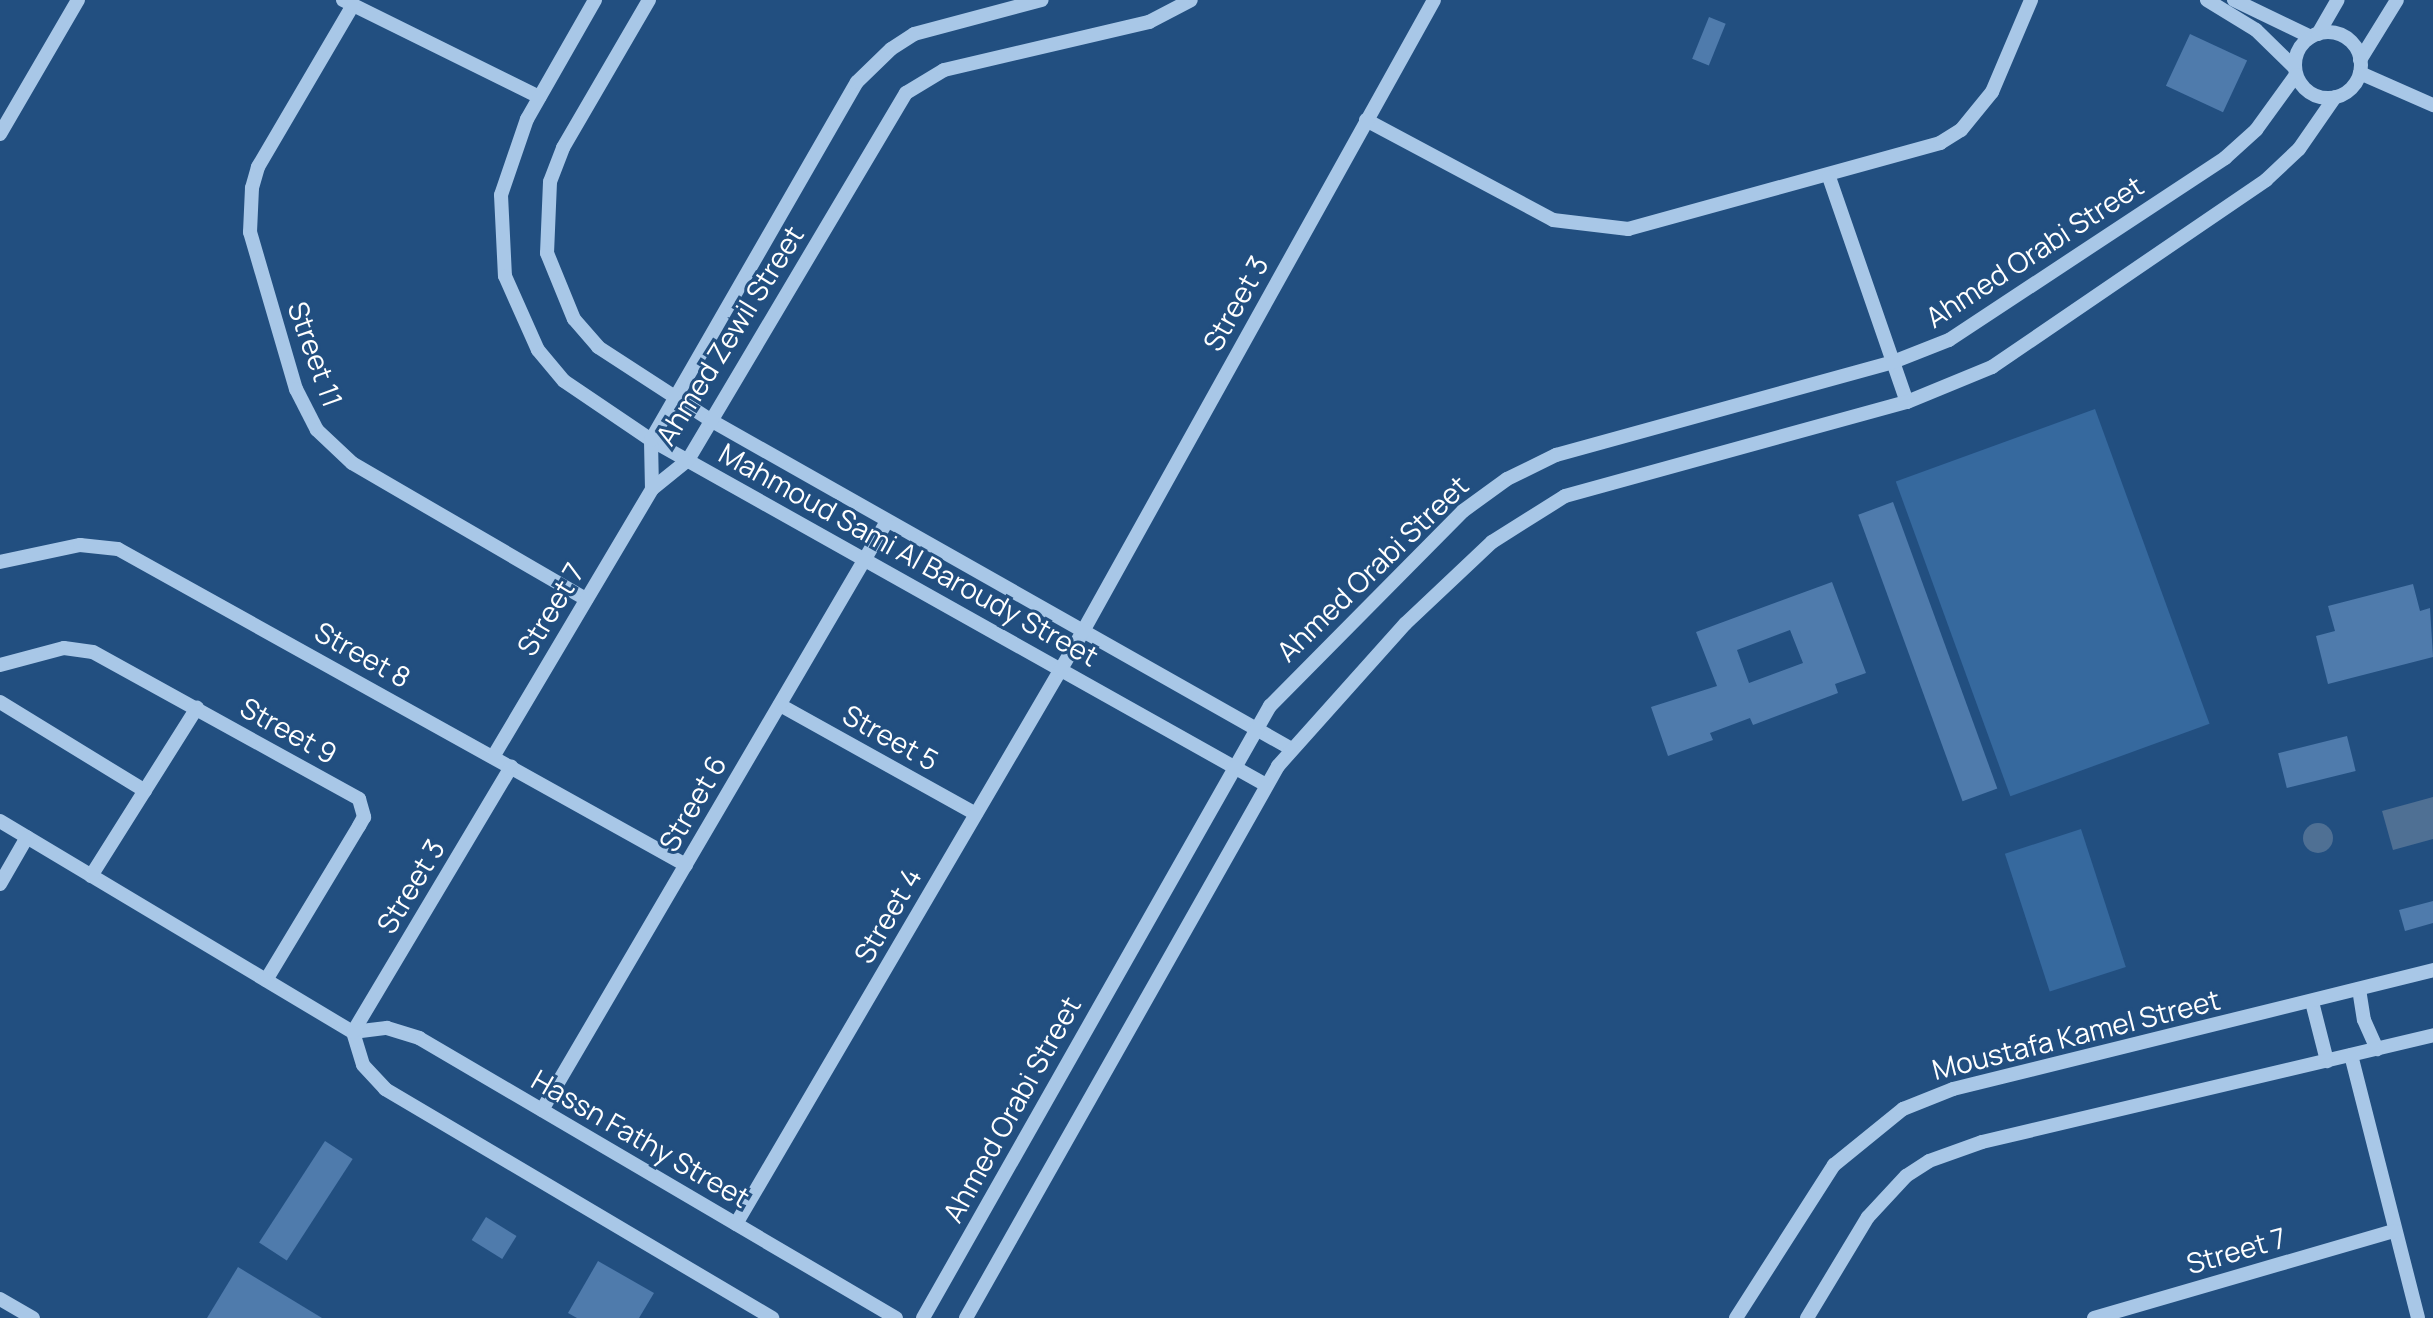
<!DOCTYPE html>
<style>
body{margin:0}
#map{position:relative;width:2433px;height:1318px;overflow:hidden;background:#224f80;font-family:Manrope,sans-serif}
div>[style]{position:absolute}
.green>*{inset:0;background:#36699e;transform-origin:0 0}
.water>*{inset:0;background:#4f7094}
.round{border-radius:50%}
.building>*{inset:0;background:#4f7bac;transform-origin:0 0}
.minor>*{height:14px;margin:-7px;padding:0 7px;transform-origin:7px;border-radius:7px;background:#a8c7e7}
.minor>.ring{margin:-7px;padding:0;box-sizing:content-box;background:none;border:14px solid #a8c7e7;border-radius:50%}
span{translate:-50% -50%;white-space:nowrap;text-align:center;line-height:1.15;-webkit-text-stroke:6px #224f80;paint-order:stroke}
.street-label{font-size:28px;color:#fff}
</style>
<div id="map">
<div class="green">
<div style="left:2095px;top:409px;width:335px;height:212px;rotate:70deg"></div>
<div style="left:2081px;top:829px;width:145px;height:80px;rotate:72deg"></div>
</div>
<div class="water">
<div style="clip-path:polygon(2433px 797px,2433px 839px,2393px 850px,2382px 811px)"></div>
<div class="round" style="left:2303px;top:823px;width:30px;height:30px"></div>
</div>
<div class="building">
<div style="left:1709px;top:17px;width:18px;height:45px;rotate:22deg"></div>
<div style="left:2190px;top:34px;width:63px;height:57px;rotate:25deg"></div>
<div style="left:1893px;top:502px;width:305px;height:37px;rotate:70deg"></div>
<div style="clip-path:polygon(evenodd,1832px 582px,1866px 673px,1835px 684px,1838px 693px,1753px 725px,1750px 718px,1710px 733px,1713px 740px,1668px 756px,1651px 707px,1717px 686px,1696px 632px,1832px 582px,1790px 630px,1803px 663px,1749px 683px,1737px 650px,1790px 630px)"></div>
<div style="clip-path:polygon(2413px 584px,2420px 611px,2430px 608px,2433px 657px,2328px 684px,2316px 636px,2335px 631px,2328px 606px)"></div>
<div style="left:2347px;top:736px;width:36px;height:71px;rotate:76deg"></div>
<div style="clip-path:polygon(2433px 901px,2433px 923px,2405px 931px,2399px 910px)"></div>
<div style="left:325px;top:1141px;width:33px;height:121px;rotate:33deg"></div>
<div style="left:486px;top:1217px;width:36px;height:27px;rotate:32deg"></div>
<div style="clip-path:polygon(598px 1261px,654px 1293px,639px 1318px,577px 1318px,568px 1313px)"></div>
<div style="clip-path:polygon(238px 1267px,322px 1318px,207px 1318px)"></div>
</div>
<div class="minor">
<div style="left:343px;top:0;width:219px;rotate:26.3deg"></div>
<div style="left:595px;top:0;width:137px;rotate:119.7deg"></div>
<div style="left:527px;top:119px;width:80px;rotate:108.9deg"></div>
<div style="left:501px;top:195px;width:81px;rotate:87.2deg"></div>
<div style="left:505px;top:276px;width:81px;rotate:66deg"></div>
<div style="left:538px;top:350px;width:40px;rotate:50deg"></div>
<div style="left:564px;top:381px;width:105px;rotate:34.1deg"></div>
<div style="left:651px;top:440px;width:705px;rotate:29.29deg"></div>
<div style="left:649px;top:0;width:171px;rotate:120.2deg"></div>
<div style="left:563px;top:148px;width:36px;rotate:111deg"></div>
<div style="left:550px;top:182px;width:71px;rotate:92.4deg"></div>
<div style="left:547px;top:253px;width:71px;rotate:67.8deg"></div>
<div style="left:574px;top:319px;width:37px;rotate:49deg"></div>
<div style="left:598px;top:347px;width:136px;rotate:33deg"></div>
<div style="left:712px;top:421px;width:664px;rotate:29.5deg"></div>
<div style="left:2207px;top:0;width:57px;rotate:31.5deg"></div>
<div style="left:2256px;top:30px;width:54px;rotate:44.3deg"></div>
<div style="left:2234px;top:0;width:85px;rotate:25.7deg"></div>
<div style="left:353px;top:5px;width:188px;rotate:120.4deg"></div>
<div style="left:258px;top:167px;width:22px;rotate:106deg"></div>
<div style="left:252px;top:188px;width:44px;rotate:92.6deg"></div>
<div style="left:250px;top:232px;width:164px;rotate:73.7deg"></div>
<div style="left:296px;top:389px;width:46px;rotate:62.9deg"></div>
<div style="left:317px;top:430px;width:48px;rotate:43.3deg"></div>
<div style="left:352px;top:463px;width:271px;rotate:30.2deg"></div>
<div class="ring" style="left:2295px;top:32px;width:52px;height:52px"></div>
<div style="left:2318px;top:34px;width:39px;rotate:-60deg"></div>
<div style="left:2360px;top:60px;width:70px;rotate:-58.3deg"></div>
<div style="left:2360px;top:73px;width:80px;rotate:23.7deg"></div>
<div style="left:1366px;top:120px;width:212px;rotate:28.1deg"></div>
<div style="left:1553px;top:220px;width:76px;rotate:6.8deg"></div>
<div style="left:1628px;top:229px;width:324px;rotate:-15.4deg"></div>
<div style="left:1940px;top:143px;width:25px;rotate:-32deg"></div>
<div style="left:1961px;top:130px;width:49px;rotate:-50.8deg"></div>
<div style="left:1992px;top:92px;width:100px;rotate:-67deg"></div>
<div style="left:0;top:134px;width:155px;rotate:-59.8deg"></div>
<div style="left:1829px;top:177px;width:238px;rotate:70.9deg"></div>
<div style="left:652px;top:489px;width:49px;rotate:-91.2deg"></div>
<div style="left:651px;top:440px;width:413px;rotate:-60.1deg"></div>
<div style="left:857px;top:82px;width:47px;rotate:-44.1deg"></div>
<div style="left:891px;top:49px;width:27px;rotate:-33deg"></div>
<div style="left:914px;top:34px;width:132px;rotate:-14.9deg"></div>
<div style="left:0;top:562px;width:82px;rotate:-12deg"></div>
<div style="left:80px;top:545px;width:38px;rotate:6deg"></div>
<div style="left:118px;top:549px;width:650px;rotate:29.09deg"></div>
<div style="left:0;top:665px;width:66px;rotate:-14.9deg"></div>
<div style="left:64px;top:648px;width:29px;rotate:8deg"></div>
<div style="left:93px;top:652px;width:304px;rotate:28.9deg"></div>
<div style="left:359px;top:799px;width:19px;rotate:74deg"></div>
<div style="left:364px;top:817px;width:10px;rotate:119deg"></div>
<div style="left:359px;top:826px;width:180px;rotate:121.1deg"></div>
<div style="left:0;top:702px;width:170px;rotate:31.5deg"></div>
<div style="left:780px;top:705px;width:224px;rotate:29.1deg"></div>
<div style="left:493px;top:757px;width:312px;rotate:-59.3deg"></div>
<div style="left:652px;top:489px;width:46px;rotate:-38.9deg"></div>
<div style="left:688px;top:460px;width:427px;rotate:-59.3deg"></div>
<div style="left:906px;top:93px;width:44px;rotate:-31.2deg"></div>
<div style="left:944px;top:70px;width:211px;rotate:-13.2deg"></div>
<div style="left:1149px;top:22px;width:47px;rotate:-27.6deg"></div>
<div style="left:0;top:821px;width:411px;rotate:30.9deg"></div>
<div style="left:353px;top:1032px;width:34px;rotate:-7deg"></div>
<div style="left:387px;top:1028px;width:34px;rotate:17deg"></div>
<div style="left:419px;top:1038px;width:553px;rotate:30.41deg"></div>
<div style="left:91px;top:876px;width:199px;rotate:-57.8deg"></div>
<div style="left:0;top:884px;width:54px;rotate:-60.1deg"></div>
<div style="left:2359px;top:989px;width:31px;rotate:81deg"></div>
<div style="left:2364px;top:1020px;width:32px;rotate:66deg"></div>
<div style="left:2312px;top:1002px;width:61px;rotate:75.7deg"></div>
<div style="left:353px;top:1032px;width:34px;rotate:73deg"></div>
<div style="left:363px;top:1065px;width:33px;rotate:47deg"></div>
<div style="left:385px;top:1089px;width:450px;rotate:30.6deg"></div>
<div style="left:353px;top:1032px;width:309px;rotate:-59.2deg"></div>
<div style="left:2351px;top:1055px;width:271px;rotate:75.7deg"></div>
<div style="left:542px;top:1110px;width:680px;rotate:-59.63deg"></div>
<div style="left:736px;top:1224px;width:685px;rotate:-59.65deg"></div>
<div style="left:1082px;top:633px;width:724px;rotate:-60.92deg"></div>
<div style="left:0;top:1299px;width:38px;rotate:30deg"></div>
<div style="left:923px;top:1318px;width:704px;rotate:-60.45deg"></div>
<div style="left:1270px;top:706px;width:274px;rotate:-45.3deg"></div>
<div style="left:1463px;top:511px;width:54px;rotate:-36deg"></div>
<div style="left:1507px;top:479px;width:55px;rotate:-26.1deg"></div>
<div style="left:1556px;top:455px;width:350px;rotate:-15.4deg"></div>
<div style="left:1893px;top:362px;width:60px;rotate:-21.4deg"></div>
<div style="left:1949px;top:340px;width:331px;rotate:-33.4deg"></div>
<div style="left:2225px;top:158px;width:42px;rotate:-42.1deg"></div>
<div style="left:2256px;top:130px;width:68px;rotate:-54deg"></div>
<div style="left:966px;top:1318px;width:634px;rotate:-60.52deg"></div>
<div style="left:1278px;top:766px;width:191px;rotate:-48.2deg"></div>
<div style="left:1405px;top:624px;width:120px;rotate:-43.3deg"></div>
<div style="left:1492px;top:542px;width:86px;rotate:-32.2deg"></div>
<div style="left:1565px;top:496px;width:355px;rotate:-15.4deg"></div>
<div style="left:1907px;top:402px;width:92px;rotate:-22.4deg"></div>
<div style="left:1992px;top:367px;width:332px;rotate:-34.3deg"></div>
<div style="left:2266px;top:180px;width:45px;rotate:-43.2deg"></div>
<div style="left:2299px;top:149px;width:63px;rotate:-55.3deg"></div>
<div style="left:1736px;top:1318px;width:182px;rotate:-57.4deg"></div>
<div style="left:1834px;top:1165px;width:89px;rotate:-39.1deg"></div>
<div style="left:1903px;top:1109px;width:54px;rotate:-21.8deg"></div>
<div style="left:1953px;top:1089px;width:495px;rotate:-13.9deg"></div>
<div style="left:1807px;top:1318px;width:118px;rotate:-58.9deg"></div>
<div style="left:1868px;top:1217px;width:56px;rotate:-47.2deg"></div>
<div style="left:1906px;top:1176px;width:27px;rotate:-33deg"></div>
<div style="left:1929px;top:1161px;width:56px;rotate:-19.7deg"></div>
<div style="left:1982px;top:1142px;width:464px;rotate:-13.3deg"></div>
<div style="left:2094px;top:1318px;width:312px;rotate:-16.2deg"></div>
</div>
<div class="street-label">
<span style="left:2034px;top:251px;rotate:-33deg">Ahmed Orabi Street</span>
<span style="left:1235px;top:303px;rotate:-61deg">Street 3</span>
<span style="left:729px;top:335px;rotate:-58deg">Ahmed Zewil Street</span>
<span style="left:316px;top:354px;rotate:70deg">Street 11</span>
<span style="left:909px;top:554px;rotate:29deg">Mahmoud Sami Al Baroudy Street</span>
<span style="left:1372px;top:568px;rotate:-44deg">Ahmed Orabi Street</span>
<span style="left:550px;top:609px;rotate:-59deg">Street 7</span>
<span style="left:363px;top:654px;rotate:29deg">Street 8</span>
<span style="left:289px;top:730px;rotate:29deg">Street 9</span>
<span style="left:891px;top:737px;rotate:29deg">Street 5</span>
<span style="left:692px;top:803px;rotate:-60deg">Street 6</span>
<span style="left:410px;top:886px;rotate:-59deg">Street 3</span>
<span style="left:887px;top:915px;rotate:-60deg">Street 4</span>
<span style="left:2076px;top:1034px;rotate:-14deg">Moustafa Kamel Street</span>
<span style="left:1011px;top:1109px;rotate:-61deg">Ahmed Orabi Street</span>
<span style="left:641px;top:1138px;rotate:30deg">Hassn Fathy Street</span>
<span style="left:2236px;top:1250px;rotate:-16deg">Street 7</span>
</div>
</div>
